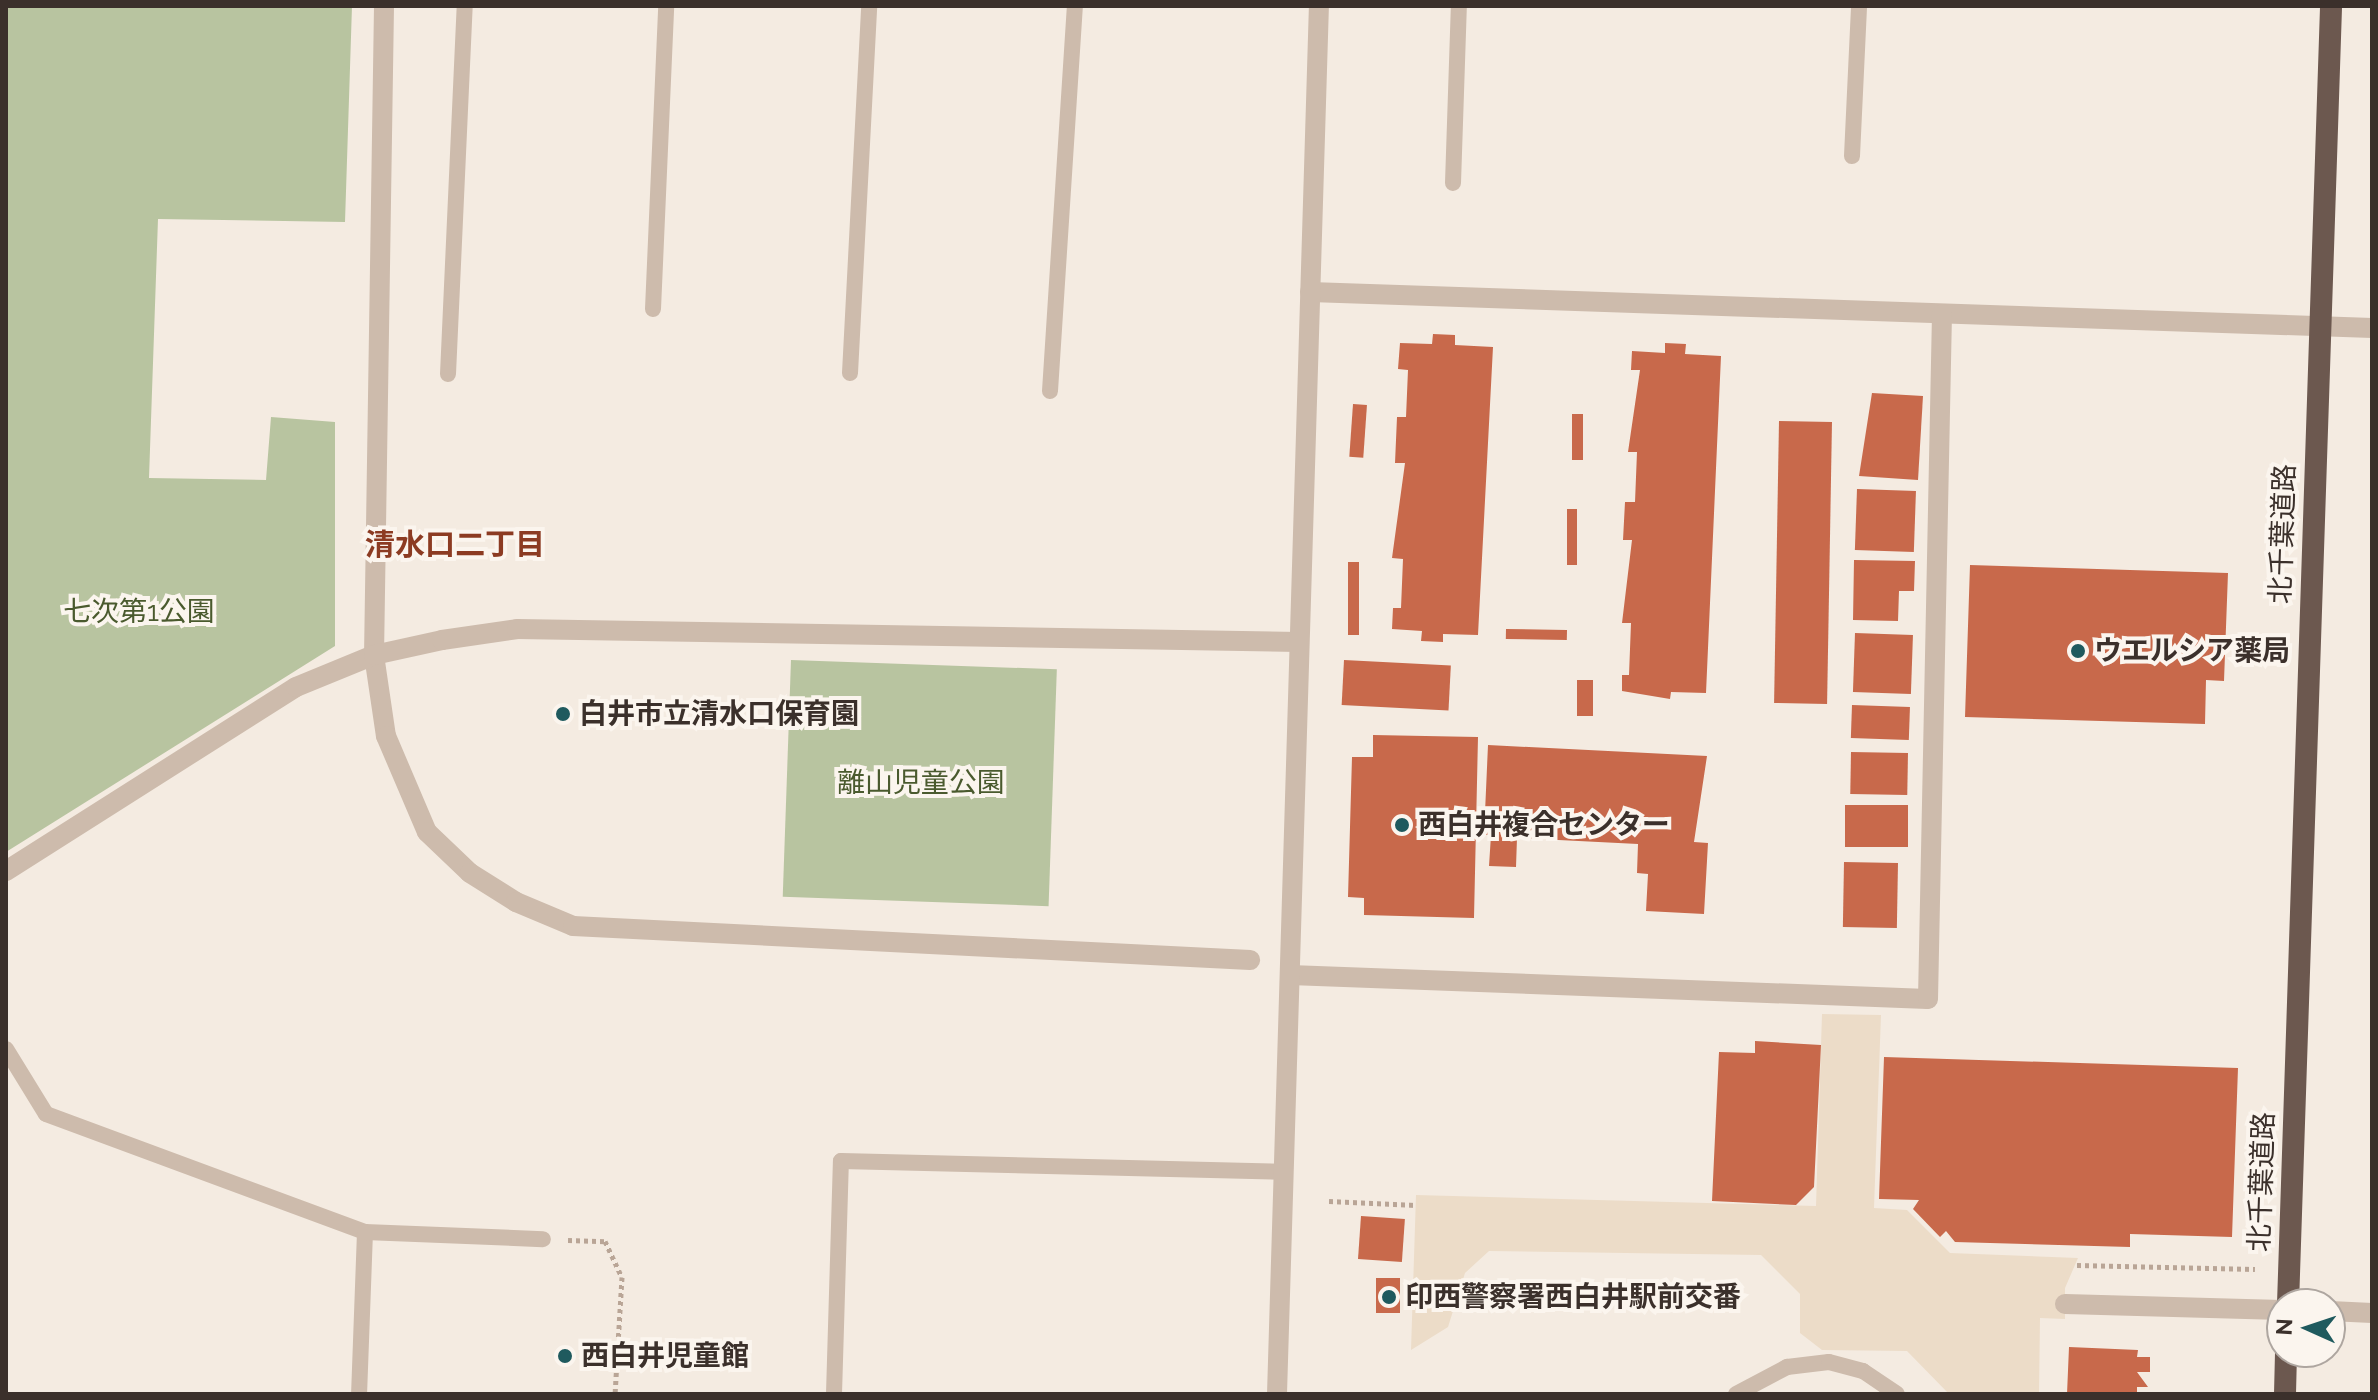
<!DOCTYPE html>
<meta charset="utf-8">
<style>
body{margin:0}
#map{position:relative;width:2378px;height:1400px;overflow:hidden;background:#f4ebe1;font-family:Raleway,"Noto Sans JP",sans-serif}
div>[style]{position:absolute}
.green>*{inset:0;background:#b8c4a0;transform-origin:0 0}
.plaza>*{inset:0;background:#ecdcc8}
.building>*{inset:0;background:#c8694b;transform-origin:0 0}
.path>*{height:5px;margin-top:-2.5px;transform-origin:0;background:repeating-linear-gradient(90deg,#b9a596 0 4px,transparent 0 8px)}
.service>*{height:16px;margin:-8px;padding:0 8px;transform-origin:8px;border-radius:8px;background:#cdbbac}
.pedestrian>*{height:20px;margin:-10px;padding:0 10px;transform-origin:10px;border-radius:10px;background:#cdbbac}
.minor>*{height:20px;margin:-10px;padding:0 10px;transform-origin:10px;border-radius:10px;background:#cdbbac}
.tertiary>*{height:20px;margin:-10px;padding:0 10px;transform-origin:10px;border-radius:10px;background:#cdbbac}
.trunk>*{height:22px;margin:-11px;padding:0 11px;transform-origin:11px;border-radius:11px;background:#6c584f}
.dots>*{width:22px;height:22px;translate:-50% -50%;box-sizing:border-box;border:4px solid #fbf5ee;border-radius:50%}
span{translate:-50% -50%;white-space:nowrap;text-align:center;line-height:1.15;-webkit-text-stroke:8px #fbf5ee;paint-order:stroke}
.street-label{font-size:28px;color:#3b302b}
.park-label{font-size:28px;color:#4a5a2e}
.poi-label{font-size:28px;color:#3b302b;font-weight:700}
.left{translate:0 -50%;text-align:left}
.neighbourhood-label{font-size:30px;color:#8c3b22;font-weight:700}
.frame{position:absolute;inset:0;border:8px solid #3b302b;pointer-events:none}
.north{position:absolute;left:2266px;top:1288px;width:80px;height:80px;box-sizing:border-box;background:#fbf5ee;border:2px solid #aea6a0;border-radius:50%;rotate:273deg;font-size:22px;font-weight:700;line-height:32px;text-align:center;color:#3b302b}
.north::after{content:'';display:block;margin:auto;width:28px;height:36px;background:#1f5a5e;clip-path:polygon(50% 0,100% 100%,50% 72%,0 100%)}
</style>
<div id="map">
<div class="green">
<div style="clip-path:polygon(6px 6px,352px 6px,345px 222px,158px 219px,149px 478px,266px 480px,271px 417px,335px 422px,335px 646px,6px 852px)"></div>
<div style="left:791px;top:660px;width:266px;height:237px;rotate:2deg"></div>
</div>
<div class="plaza">
<div style="clip-path:polygon(1822px 1014px,1881px 1015px,1874px 1208px,1907px 1210px,1950px 1253px,2078px 1258px,2065px 1288px,2065px 1319px,2040px 1318px,2039px 1394px,1949px 1394px,1907px 1351px,1822px 1350px,1800px 1333px,1800px 1294px,1761px 1255px,1489px 1251px,1465px 1273px,1448px 1327px,1411px 1350px,1416px 1195px,1816px 1206px)"></div>
</div>
<div class="building">
<div style="clip-path:polygon(1433px 334px,1455px 335px,1455px 345px,1493px 347px,1478px 635px,1443px 634px,1443px 642px,1421px 641px,1422px 631px,1392px 629px,1393px 608px,1401px 608px,1403px 559px,1392px 558px,1405px 463px,1395px 463px,1397px 417px,1406px 417px,1408px 370px,1398px 369px,1400px 343px,1432px 344px)"></div>
<div style="clip-path:polygon(1665px 343px,1686px 344px,1685px 354px,1721px 356px,1706px 693px,1671px 692px,1670px 699px,1622px 691px,1622px 675px,1629px 675px,1631px 623px,1622px 623px,1632px 540px,1623px 540px,1625px 502px,1635px 502px,1637px 452px,1628px 452px,1640px 370px,1631px 370px,1632px 351px,1665px 353px)"></div>
<div style="clip-path:polygon(1872px 393px,1923px 396px,1918px 480px,1859px 476px)"></div>
<div style="left:1353px;top:404px;width:14px;height:53px;rotate:4deg"></div>
<div style="left:1572px;top:414px;width:11px;height:46px"></div>
<div style="left:1779px;top:421px;width:53px;height:282px;rotate:1deg"></div>
<div style="left:1857px;top:489px;width:59px;height:61px;rotate:2deg"></div>
<div style="left:1567px;top:509px;width:10px;height:56px"></div>
<div style="clip-path:polygon(1854px 560px,1915px 561px,1914px 591px,1899px 591px,1898px 621px,1853px 620px)"></div>
<div style="left:1348px;top:562px;width:11px;height:73px"></div>
<div style="clip-path:polygon(1970px 565px,2228px 573px,2224px 681px,2206px 680px,2205px 724px,1965px 717px)"></div>
<div style="left:1506px;top:629px;width:61px;height:10px;rotate:1deg"></div>
<div style="left:1855px;top:633px;width:58px;height:59px;rotate:2deg"></div>
<div style="left:1344px;top:660px;width:107px;height:45px;rotate:3deg"></div>
<div style="left:1577px;top:680px;width:16px;height:36px"></div>
<div style="left:1852px;top:705px;width:58px;height:33px;rotate:2deg"></div>
<div style="clip-path:polygon(1373px 735px,1478px 737px,1474px 918px,1364px 915px,1364px 898px,1348px 897px,1352px 757px,1373px 757px)"></div>
<div style="clip-path:polygon(1488px 745px,1707px 756px,1694px 842px,1708px 843px,1704px 914px,1646px 911px,1648px 874px,1637px 873px,1638px 844px,1517px 838px,1516px 867px,1489px 866px,1491px 835px,1484px 835px)"></div>
<div style="left:1851px;top:752px;width:57px;height:42px;rotate:1deg"></div>
<div style="left:1845px;top:805px;width:63px;height:42px"></div>
<div style="left:1844px;top:862px;width:54px;height:65px;rotate:1deg"></div>
<div style="clip-path:polygon(1755px 1041px,1821px 1045px,1814px 1187px,1796px 1205px,1712px 1201px,1719px 1052px,1755px 1053px)"></div>
<div style="clip-path:polygon(1884px 1057px,2238px 1068px,2232px 1237px,2130px 1234px,2130px 1247px,1955px 1242px,1946px 1231px,1940px 1237px,1913px 1209px,1919px 1200px,1879px 1199px)"></div>
<div style="left:1361px;top:1216px;width:44px;height:43px;rotate:4deg"></div>
<div style="left:1376px;top:1278px;width:24px;height:35px"></div>
<div style="clip-path:polygon(2069px 1347px,2138px 1350px,2137px 1357px,2150px 1357px,2150px 1372px,2137px 1372px,2148px 1387px,2137px 1387px,2137px 1394px,2067px 1394px)"></div>
</div>
<div class="path">
<div style="left:1329px;top:1201px;width:87px;rotate:2.6deg"></div>
<div style="left:568px;top:1240px;width:37px;rotate:2deg"></div>
<div style="left:605px;top:1241px;width:40px;rotate:65deg"></div>
<div style="left:622px;top:1277px;width:117px;rotate:93.4deg"></div>
<div style="left:2077px;top:1265px;width:178px;rotate:1.3deg"></div>
</div>
<div class="service">
<div style="left:1852px;top:156px;width:150px;rotate:-87.3deg"></div>
<div style="left:1453px;top:183px;width:177px;rotate:-88.1deg"></div>
<div style="left:653px;top:309px;width:303px;rotate:-87.5deg"></div>
<div style="left:850px;top:373px;width:367px;rotate:-87deg"></div>
<div style="left:448px;top:374px;width:368px;rotate:-87.4deg"></div>
<div style="left:1050px;top:391px;width:386px;rotate:-86.3deg"></div>
<div style="left:6px;top:1049px;width:76px;rotate:58.4deg"></div>
<div style="left:46px;top:1114px;width:340px;rotate:20.3deg"></div>
<div style="left:365px;top:1232px;width:162px;rotate:92.1deg"></div>
<div style="left:365px;top:1232px;width:178px;rotate:2.3deg"></div>
<div style="left:834px;top:1394px;width:233px;rotate:-88.3deg"></div>
<div style="left:841px;top:1161px;width:443px;rotate:1.4deg"></div>
<div style="left:1736px;top:1394px;width:58px;rotate:-27.9deg"></div>
<div style="left:1787px;top:1367px;width:42px;rotate:-6.8deg"></div>
<div style="left:1829px;top:1362px;width:35px;rotate:15deg"></div>
<div style="left:1863px;top:1371px;width:41px;rotate:34.1deg"></div>
</div>
<div class="pedestrian">
<div style="left:384px;top:6px;width:649px;rotate:90.88deg"></div>
<div style="left:374px;top:655px;width:82px;rotate:81.6deg"></div>
<div style="left:386px;top:736px;width:104px;rotate:66.9deg"></div>
<div style="left:427px;top:832px;width:59px;rotate:43.6deg"></div>
<div style="left:470px;top:873px;width:54px;rotate:32.2deg"></div>
<div style="left:516px;top:902px;width:62px;rotate:22.8deg"></div>
<div style="left:573px;top:926px;width:678px;rotate:2.88deg"></div>
<div style="left:2065px;top:1304px;width:217px;rotate:1.6deg"></div>
<div style="left:2330px;top:1311px;width:42px;rotate:2.7deg"></div>
</div>
<div class="minor">
<div style="left:1310px;top:292px;width:1063px;rotate:1.94deg"></div>
<div style="left:6px;top:871px;width:343px;rotate:-32.4deg"></div>
<div style="left:296px;top:687px;width:84px;rotate:-22.3deg"></div>
<div style="left:374px;top:655px;width:70px;rotate:-12.4deg"></div>
<div style="left:442px;top:640px;width:76px;rotate:-8.3deg"></div>
<div style="left:517px;top:629px;width:782px;rotate:0.95deg"></div>
<div style="left:1290px;top:975px;width:638px;rotate:2.15deg"></div>
<div style="left:1928px;top:999px;width:685px;rotate:-88.83deg"></div>
</div>
<div class="tertiary">
<div style="left:1277px;top:1394px;width:1389px;rotate:-88.27deg"></div>
</div>
<div class="trunk">
<div style="left:2288px;top:1304px;width:1299px;rotate:-88.1deg"></div>
<div style="left:2285px;top:1394px;width:42px;rotate:-88.6deg"></div>
</div>
<div class="dots">
<div style="left:2078px;top:651px;background:#1f5a5e"></div>
<div style="left:563px;top:714px;background:#1f5a5e"></div>
<div style="left:1402px;top:825px;background:#1f5a5e"></div>
<div style="left:1389px;top:1297px;background:#1f5a5e"></div>
<div style="left:565px;top:1356px;background:#1f5a5e"></div>
</div>
<div class="street-label">
<span style="left:2283px;top:534px;rotate:-88deg">北千葉道路</span>
<span style="left:2262px;top:1182px;rotate:-88deg">北千葉道路</span>
</div>
<div class="park-label">
<span style="left:139px;top:612px">七次第1公園</span>
<span style="left:921px;top:783px">離山児童公園</span>
</div>
<div class="poi-label">
<span class="left" style="left:2094px;top:651px">ウエルシア薬局</span>
<span class="left" style="left:579px;top:714px">白井市立清水口保育園</span>
<span class="left" style="left:1418px;top:825px">西白井複合センター</span>
<span class="left" style="left:1405px;top:1297px">印西警察署西白井駅前交番</span>
<span class="left" style="left:581px;top:1356px">西白井児童館</span>
</div>
<div class="neighbourhood-label">
<span style="left:455px;top:545px">清水口二丁目</span>
</div>
<div class="frame"></div>
<div class="north">N</div>
</div>
